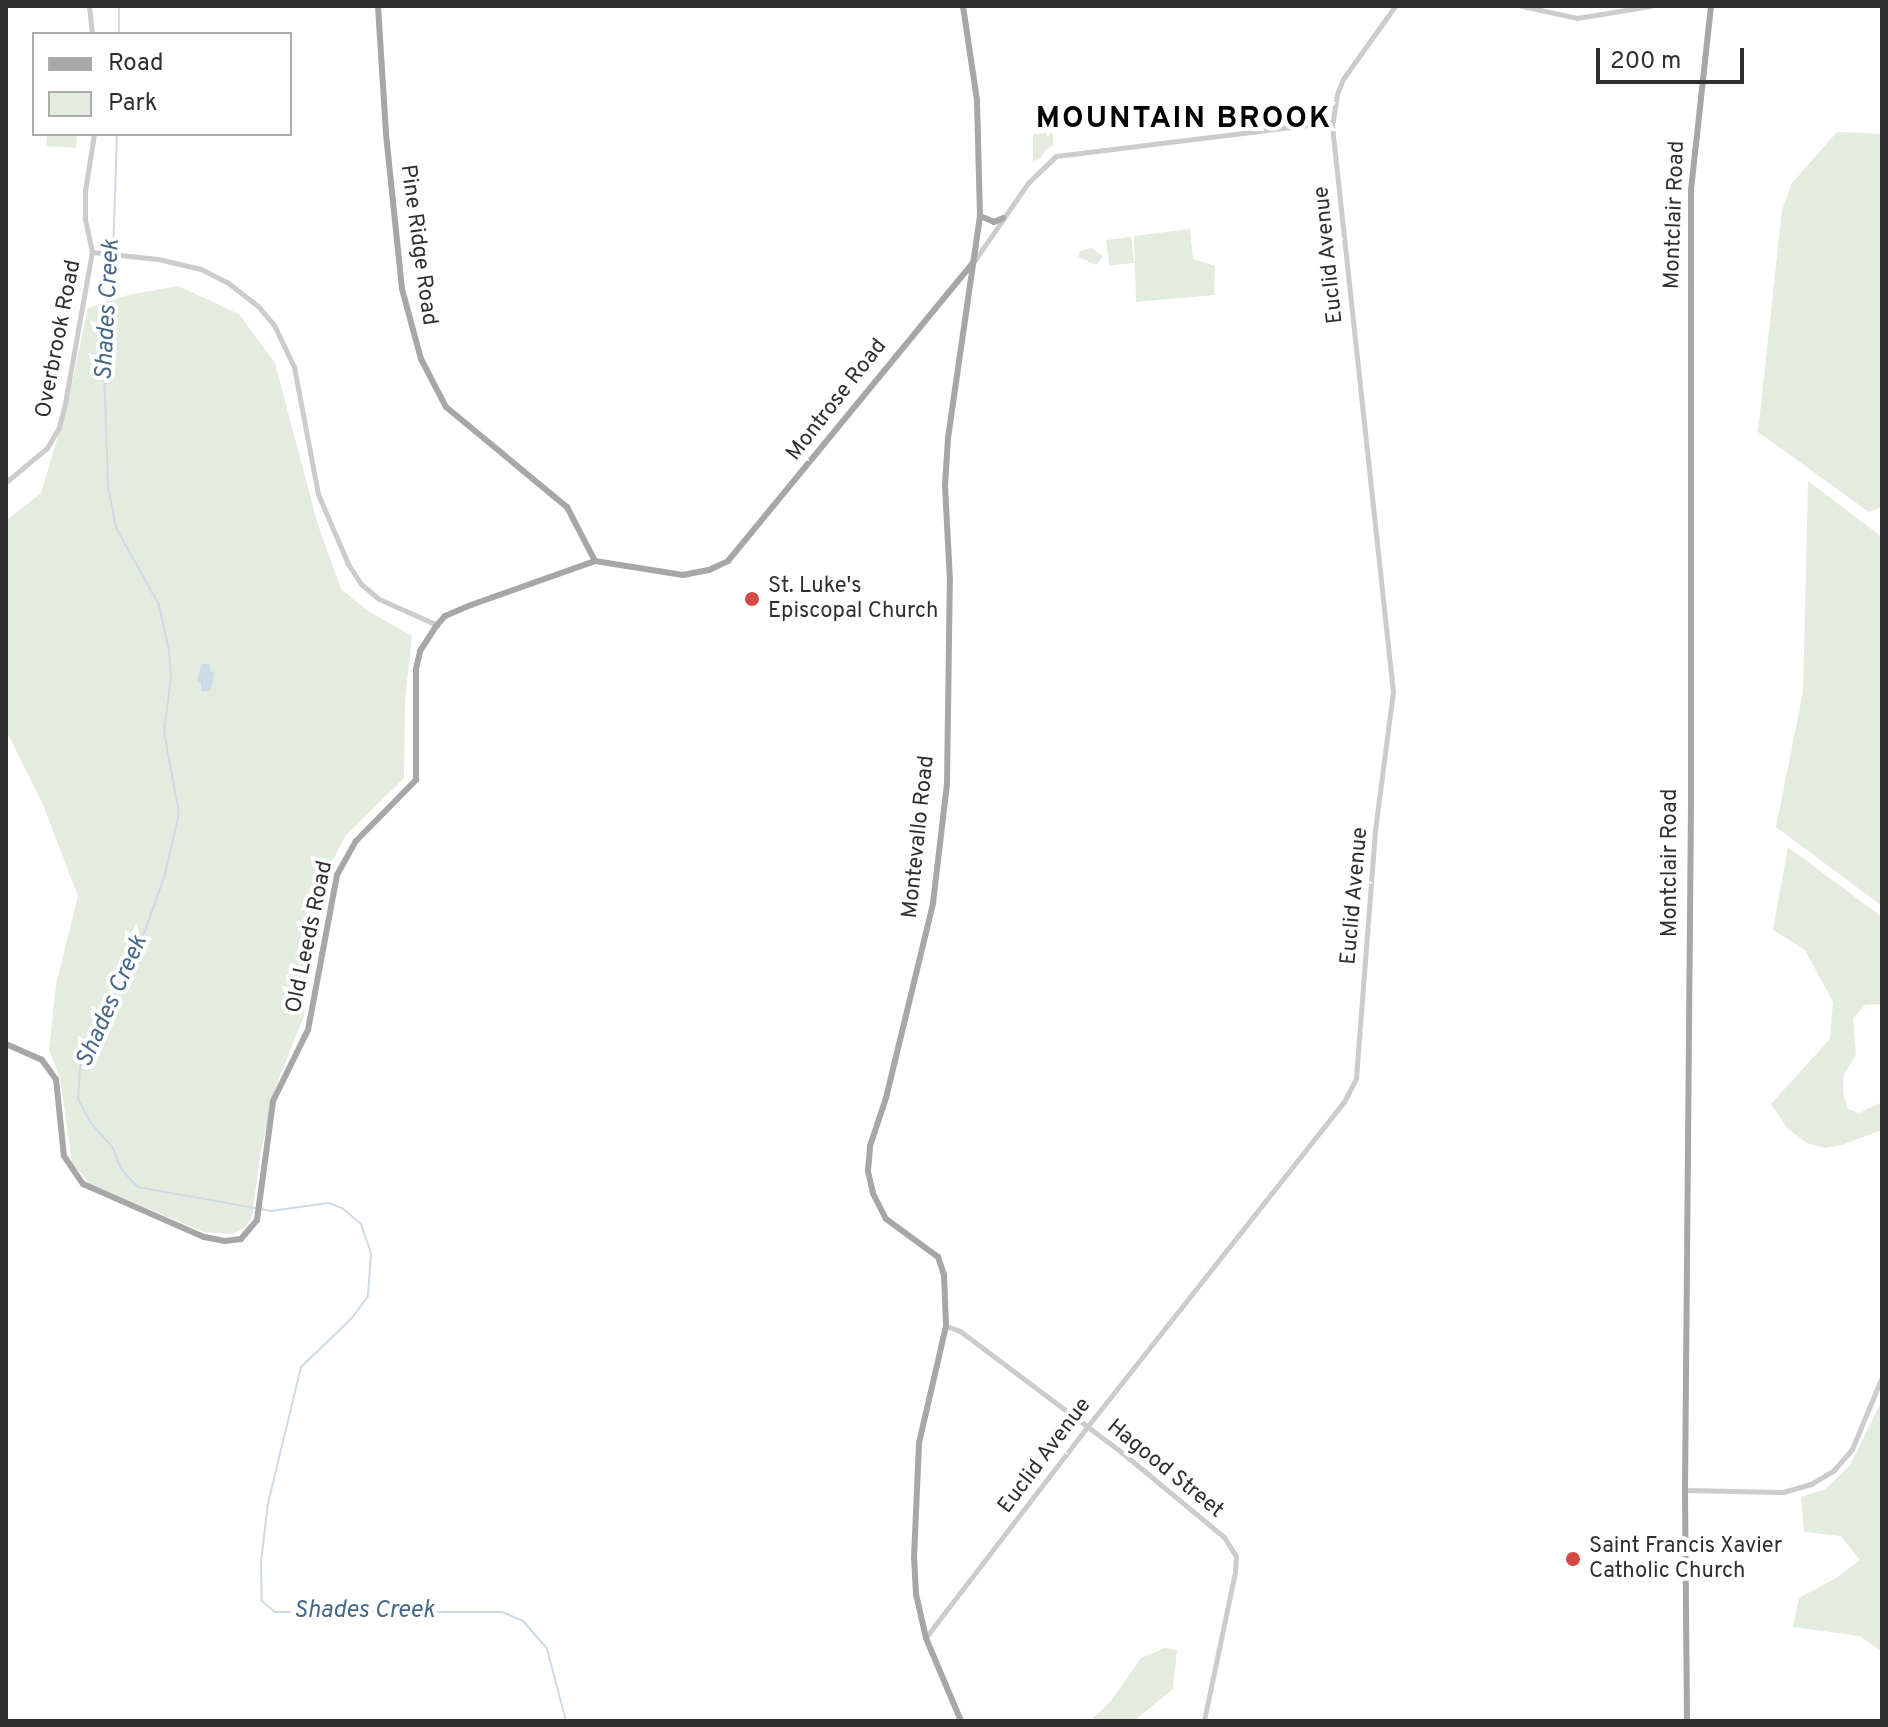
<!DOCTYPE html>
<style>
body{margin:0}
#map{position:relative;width:1888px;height:1727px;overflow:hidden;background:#fff;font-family:Overpass,sans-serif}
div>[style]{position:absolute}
.green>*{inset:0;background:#e4ebdf;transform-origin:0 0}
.water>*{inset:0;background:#cddbe8}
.stream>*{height:2px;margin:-1px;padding:0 1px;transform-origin:1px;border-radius:1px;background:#cddbe8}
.minor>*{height:5px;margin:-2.5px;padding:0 2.5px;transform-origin:2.5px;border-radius:2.5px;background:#ccc}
.major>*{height:6px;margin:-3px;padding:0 3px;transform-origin:3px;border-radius:3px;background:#a7a7a7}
.dots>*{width:22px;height:22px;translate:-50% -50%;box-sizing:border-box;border:4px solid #fff;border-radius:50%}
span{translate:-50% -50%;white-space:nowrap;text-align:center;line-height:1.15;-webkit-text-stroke:8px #fff;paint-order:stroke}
.street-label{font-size:22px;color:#2f2f2f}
.poi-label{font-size:22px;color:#2f2f2f}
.left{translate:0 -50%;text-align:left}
.water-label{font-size:24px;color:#466889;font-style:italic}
.district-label{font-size:30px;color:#000;font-weight:700;letter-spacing:2px}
.frame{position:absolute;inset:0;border:8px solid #2f2f2f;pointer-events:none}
.legend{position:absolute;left:32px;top:32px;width:260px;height:104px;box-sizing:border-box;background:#fff;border:2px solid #acacac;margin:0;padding:10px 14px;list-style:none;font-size:24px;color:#2f2f2f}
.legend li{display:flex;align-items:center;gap:16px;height:40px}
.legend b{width:40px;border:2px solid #acacac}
.scale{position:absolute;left:1596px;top:48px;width:148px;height:36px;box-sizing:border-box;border:4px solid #2f2f2f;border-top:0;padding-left:10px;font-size:24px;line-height:28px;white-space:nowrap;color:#2f2f2f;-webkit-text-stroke:6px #fff;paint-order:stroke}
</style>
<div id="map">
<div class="green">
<div style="clip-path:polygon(1837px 132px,1882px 134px,1882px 507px,1869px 512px,1758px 432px,1782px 210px,1792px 183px)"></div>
<div style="clip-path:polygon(1053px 133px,1053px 146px,1046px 149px,1040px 159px,1033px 161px,1033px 134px)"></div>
<div style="clip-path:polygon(47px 134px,77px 134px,76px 148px,46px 146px)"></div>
<div style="clip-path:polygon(1190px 229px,1193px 259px,1215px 266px,1214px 295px,1136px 302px,1134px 236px)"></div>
<div style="left:1131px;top:237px;width:26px;height:25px;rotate:83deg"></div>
<div style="clip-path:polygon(1091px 248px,1103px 256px,1096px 265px,1078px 257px,1080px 251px)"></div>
<div style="clip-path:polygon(178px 286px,239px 314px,275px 363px,317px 522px,341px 589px,368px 611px,412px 636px,405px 701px,404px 778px,346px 835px,333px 860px,311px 948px,304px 1016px,276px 1086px,261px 1150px,252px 1216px,246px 1227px,232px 1234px,204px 1232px,90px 1184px,72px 1163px,60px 1077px,49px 1050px,56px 985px,78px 896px,43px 805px,6px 730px,6px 521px,41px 493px,67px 406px,88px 308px,128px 295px)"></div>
<div style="clip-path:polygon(1808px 481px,1882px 537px,1882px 906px,1776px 827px,1803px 692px)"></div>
<div style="clip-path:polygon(1788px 847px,1882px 917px,1882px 1004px,1865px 1005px,1853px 1019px,1856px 1055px,1844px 1074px,1843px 1092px,1848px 1109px,1859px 1113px,1882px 1102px,1882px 1130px,1842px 1145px,1825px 1148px,1807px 1143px,1788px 1129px,1771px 1104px,1830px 1039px,1833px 1002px,1805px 950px,1773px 930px)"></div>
<div style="clip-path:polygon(1882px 1400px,1882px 1652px,1860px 1636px,1793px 1627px,1799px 1598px,1836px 1578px,1860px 1560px,1841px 1536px,1804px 1532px,1801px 1497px,1826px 1489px,1851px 1464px)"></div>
<div style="clip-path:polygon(1165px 1648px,1177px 1650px,1173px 1689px,1134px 1721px,1090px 1721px,1111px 1701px,1141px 1658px)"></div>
</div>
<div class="water">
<div style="clip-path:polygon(201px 664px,210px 664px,210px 671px,214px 672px,211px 691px,201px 691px,201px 683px,197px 683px)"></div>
</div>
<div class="stream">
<div style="left:119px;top:6px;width:28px;rotate:90deg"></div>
<div style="left:117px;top:134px;width:120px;rotate:91.9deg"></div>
<div style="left:113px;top:254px;width:87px;rotate:96.6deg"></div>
<div style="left:103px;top:340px;width:145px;rotate:88deg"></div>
<div style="left:108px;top:485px;width:44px;rotate:79.5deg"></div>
<div style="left:116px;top:528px;width:88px;rotate:60.8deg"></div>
<div style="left:159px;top:605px;width:47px;rotate:77.7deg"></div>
<div style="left:169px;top:651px;width:26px;rotate:86deg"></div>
<div style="left:171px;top:677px;width:55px;rotate:97.3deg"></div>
<div style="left:164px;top:732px;width:82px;rotate:79.5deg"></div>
<div style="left:179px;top:813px;width:63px;rotate:102.9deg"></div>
<div style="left:165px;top:874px;width:60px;rotate:109.3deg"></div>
<div style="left:145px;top:931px;width:56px;rotate:117.5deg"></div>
<div style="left:119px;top:981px;width:59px;rotate:106.9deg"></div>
<div style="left:102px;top:1037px;width:36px;rotate:127deg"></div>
<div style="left:80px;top:1066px;width:33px;rotate:93deg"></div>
<div style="left:78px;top:1099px;width:27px;rotate:62deg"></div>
<div style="left:91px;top:1123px;width:33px;rotate:49deg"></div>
<div style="left:113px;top:1148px;width:22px;rotate:69deg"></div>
<div style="left:121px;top:1169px;width:25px;rotate:47deg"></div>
<div style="left:138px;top:1187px;width:135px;rotate:10.2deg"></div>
<div style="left:271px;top:1211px;width:58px;rotate:-8deg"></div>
<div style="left:328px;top:1203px;width:15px;rotate:20deg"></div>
<div style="left:342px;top:1208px;width:25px;rotate:40deg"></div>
<div style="left:361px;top:1224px;width:31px;rotate:71deg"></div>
<div style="left:371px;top:1253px;width:43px;rotate:94deg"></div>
<div style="left:368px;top:1296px;width:26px;rotate:126deg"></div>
<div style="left:353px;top:1317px;width:72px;rotate:136.1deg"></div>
<div style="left:301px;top:1367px;width:140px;rotate:103.6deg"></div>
<div style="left:268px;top:1503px;width:59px;rotate:96.8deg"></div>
<div style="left:261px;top:1562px;width:39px;rotate:89deg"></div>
<div style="left:262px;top:1601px;width:17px;rotate:40deg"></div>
<div style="left:275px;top:1612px;width:227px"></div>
<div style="left:502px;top:1612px;width:23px;rotate:23deg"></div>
<div style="left:523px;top:1621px;width:37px;rotate:49deg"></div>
<div style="left:547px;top:1649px;width:74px;rotate:75.2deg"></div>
</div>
<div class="minor">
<div style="left:89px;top:6px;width:28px;rotate:84deg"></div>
<div style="left:1522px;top:6px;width:56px;rotate:12.3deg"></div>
<div style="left:1577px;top:18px;width:74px;rotate:-9.3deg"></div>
<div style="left:92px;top:252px;width:66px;rotate:6.1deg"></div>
<div style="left:158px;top:259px;width:44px;rotate:13.1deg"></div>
<div style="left:201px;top:269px;width:29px;rotate:27deg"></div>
<div style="left:227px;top:282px;width:39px;rotate:38deg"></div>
<div style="left:258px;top:306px;width:25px;rotate:50deg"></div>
<div style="left:274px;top:325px;width:47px;rotate:64.5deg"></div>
<div style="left:294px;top:367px;width:129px;rotate:79.3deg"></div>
<div style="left:318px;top:494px;width:76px;rotate:66.8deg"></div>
<div style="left:348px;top:564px;width:24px;rotate:57deg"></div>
<div style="left:361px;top:584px;width:23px;rotate:40deg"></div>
<div style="left:379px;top:599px;width:64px;rotate:24.1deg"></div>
<div style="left:975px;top:260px;width:93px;rotate:-55.5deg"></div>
<div style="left:1028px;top:183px;width:39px;rotate:-44deg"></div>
<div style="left:1056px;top:156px;width:278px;rotate:-7deg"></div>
<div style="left:6px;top:482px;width:53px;rotate:-39.7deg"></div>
<div style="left:47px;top:448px;width:24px;rotate:-60deg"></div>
<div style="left:59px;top:427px;width:25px;rotate:-76deg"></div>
<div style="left:65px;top:403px;width:153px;rotate:-79.9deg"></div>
<div style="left:92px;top:252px;width:35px;rotate:-102deg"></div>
<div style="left:85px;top:218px;width:27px;rotate:-90deg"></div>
<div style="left:85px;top:191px;width:58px;rotate:-81deg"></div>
<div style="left:946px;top:1326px;width:15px;rotate:20deg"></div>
<div style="left:960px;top:1331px;width:200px;rotate:36.9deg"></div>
<div style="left:1120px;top:1451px;width:135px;rotate:39.6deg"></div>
<div style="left:1224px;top:1537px;width:22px;rotate:58deg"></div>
<div style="left:1236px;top:1556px;width:16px;rotate:94deg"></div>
<div style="left:1235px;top:1572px;width:152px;rotate:101.8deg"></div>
<div style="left:1685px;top:1490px;width:98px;rotate:1.2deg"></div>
<div style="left:1783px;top:1492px;width:29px;rotate:-16deg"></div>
<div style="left:1811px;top:1484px;width:26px;rotate:-31deg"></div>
<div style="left:1833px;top:1471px;width:29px;rotate:-49deg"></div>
<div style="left:1852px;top:1449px;width:78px;rotate:-67.4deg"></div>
<div style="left:926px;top:1637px;width:265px;rotate:-52.5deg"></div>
<div style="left:1087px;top:1427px;width:414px;rotate:-51.7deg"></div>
<div style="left:1344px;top:1102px;width:27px;rotate:-63deg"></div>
<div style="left:1356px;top:1078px;width:249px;rotate:-85.6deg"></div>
<div style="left:1375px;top:830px;width:139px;rotate:-82.6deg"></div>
<div style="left:1393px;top:692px;width:569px;rotate:-96.15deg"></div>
<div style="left:1332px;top:126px;width:32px;rotate:-81deg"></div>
<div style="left:1337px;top:94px;width:16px;rotate:-68deg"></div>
<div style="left:1343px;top:79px;width:90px;rotate:-54.5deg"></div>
</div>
<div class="major">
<div style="left:378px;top:6px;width:128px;rotate:86.4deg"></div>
<div style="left:386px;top:134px;width:156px;rotate:84.1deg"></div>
<div style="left:402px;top:289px;width:73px;rotate:74.8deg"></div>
<div style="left:421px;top:359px;width:54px;rotate:62.5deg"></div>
<div style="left:446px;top:407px;width:157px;rotate:39.6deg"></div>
<div style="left:567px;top:507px;width:61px;rotate:62.6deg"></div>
<div style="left:980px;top:216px;width:15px;rotate:23deg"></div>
<div style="left:994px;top:222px;width:10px;rotate:-24deg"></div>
<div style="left:6px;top:1044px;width:39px;rotate:24deg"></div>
<div style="left:42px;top:1060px;width:24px;rotate:54deg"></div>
<div style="left:56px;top:1079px;width:77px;rotate:84.1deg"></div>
<div style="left:64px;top:1156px;width:34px;rotate:56deg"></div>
<div style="left:83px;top:1184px;width:132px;rotate:23.7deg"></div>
<div style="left:204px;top:1237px;width:21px;rotate:11deg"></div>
<div style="left:225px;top:1241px;width:16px;rotate:-7deg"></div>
<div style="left:241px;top:1239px;width:25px;rotate:-50deg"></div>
<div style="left:257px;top:1220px;width:120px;rotate:-82.3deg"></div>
<div style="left:273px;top:1101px;width:79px;rotate:-63.8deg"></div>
<div style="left:308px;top:1030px;width:158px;rotate:-79.4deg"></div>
<div style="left:337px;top:875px;width:39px;rotate:-61deg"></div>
<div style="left:356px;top:841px;width:86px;rotate:-45.5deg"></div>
<div style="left:416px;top:780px;width:111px;rotate:-90deg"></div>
<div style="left:416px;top:669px;width:18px;rotate:-77deg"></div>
<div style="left:420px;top:651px;width:31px;rotate:-57deg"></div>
<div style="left:437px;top:625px;width:12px;rotate:-48deg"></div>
<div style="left:445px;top:616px;width:28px;rotate:-23deg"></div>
<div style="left:471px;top:605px;width:132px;rotate:-19.5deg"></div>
<div style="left:595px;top:561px;width:89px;rotate:9deg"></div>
<div style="left:683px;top:575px;width:26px;rotate:-11deg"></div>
<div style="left:709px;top:570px;width:21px;rotate:-25deg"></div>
<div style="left:728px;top:561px;width:384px;rotate:-50.6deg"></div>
<div style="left:961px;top:1721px;width:90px;rotate:-112.9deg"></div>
<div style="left:926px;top:1638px;width:45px;rotate:-102.8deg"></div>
<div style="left:916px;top:1594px;width:36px;rotate:-93deg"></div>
<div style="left:914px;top:1558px;width:115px;rotate:-87.5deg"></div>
<div style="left:919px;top:1443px;width:120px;rotate:-77deg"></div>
<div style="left:946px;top:1326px;width:51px;rotate:-92.2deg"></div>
<div style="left:944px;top:1275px;width:19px;rotate:-108deg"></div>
<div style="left:938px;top:1257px;width:64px;rotate:-143.8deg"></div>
<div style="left:886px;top:1219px;width:29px;rotate:-117deg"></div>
<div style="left:873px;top:1193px;width:23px;rotate:-103deg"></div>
<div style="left:868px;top:1171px;width:25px;rotate:-85deg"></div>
<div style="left:870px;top:1146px;width:51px;rotate:-71.6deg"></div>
<div style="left:886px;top:1098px;width:201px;rotate:-76.4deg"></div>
<div style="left:933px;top:903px;width:120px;rotate:-83.3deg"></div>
<div style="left:947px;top:784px;width:203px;rotate:-89.2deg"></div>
<div style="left:950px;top:581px;width:96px;rotate:-93deg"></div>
<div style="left:945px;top:485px;width:47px;rotate:-86.3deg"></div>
<div style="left:948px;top:438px;width:224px;rotate:-81.8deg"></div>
<div style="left:980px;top:216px;width:116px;rotate:-91.5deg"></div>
<div style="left:977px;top:100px;width:95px;rotate:-98.5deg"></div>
<div style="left:1687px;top:1721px;width:231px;rotate:-90.5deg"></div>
<div style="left:1685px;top:1490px;width:683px;rotate:-89.5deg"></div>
<div style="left:1691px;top:807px;width:617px;rotate:-90deg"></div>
<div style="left:1691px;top:190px;width:185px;rotate:-83.8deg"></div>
</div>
<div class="dots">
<div style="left:752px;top:599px;background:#d24945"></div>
<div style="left:1573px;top:1559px;background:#d24945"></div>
</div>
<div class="street-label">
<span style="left:1675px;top:215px;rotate:-88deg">Montclair Road</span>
<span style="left:418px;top:245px;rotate:82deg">Pine Ridge Road</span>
<span style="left:1329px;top:255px;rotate:-96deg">Euclid Avenue</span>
<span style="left:59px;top:339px;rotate:-79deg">Overbrook Road</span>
<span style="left:837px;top:400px;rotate:-52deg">Montrose Road</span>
<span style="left:919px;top:837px;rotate:-84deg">Montevallo Road</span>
<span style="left:1671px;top:863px;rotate:-90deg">Montclair Road</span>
<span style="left:1355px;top:896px;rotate:-85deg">Euclid Avenue</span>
<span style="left:310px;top:937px;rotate:-78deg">Old Leeds Road</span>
<span style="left:1045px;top:1456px;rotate:-53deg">Euclid Avenue</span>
<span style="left:1165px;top:1469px;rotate:39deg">Hagood Street</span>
</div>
<div class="poi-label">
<span class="left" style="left:768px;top:599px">St. Luke's<br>Episcopal Church</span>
<span class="left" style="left:1589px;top:1559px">Saint Francis Xavier<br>Catholic Church</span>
</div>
<div class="water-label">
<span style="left:109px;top:310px;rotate:-87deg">Shades Creek</span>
<span style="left:113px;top:1002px;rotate:-66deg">Shades Creek</span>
<span style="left:364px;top:1612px">Shades Creek</span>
</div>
<div class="district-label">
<span style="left:1184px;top:120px">MOUNTAIN BROOK</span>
</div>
<div class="frame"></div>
<ul class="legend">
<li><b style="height:10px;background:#a7a7a7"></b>Road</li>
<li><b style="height:22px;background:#e4ebdf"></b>Park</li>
</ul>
<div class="scale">200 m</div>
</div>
